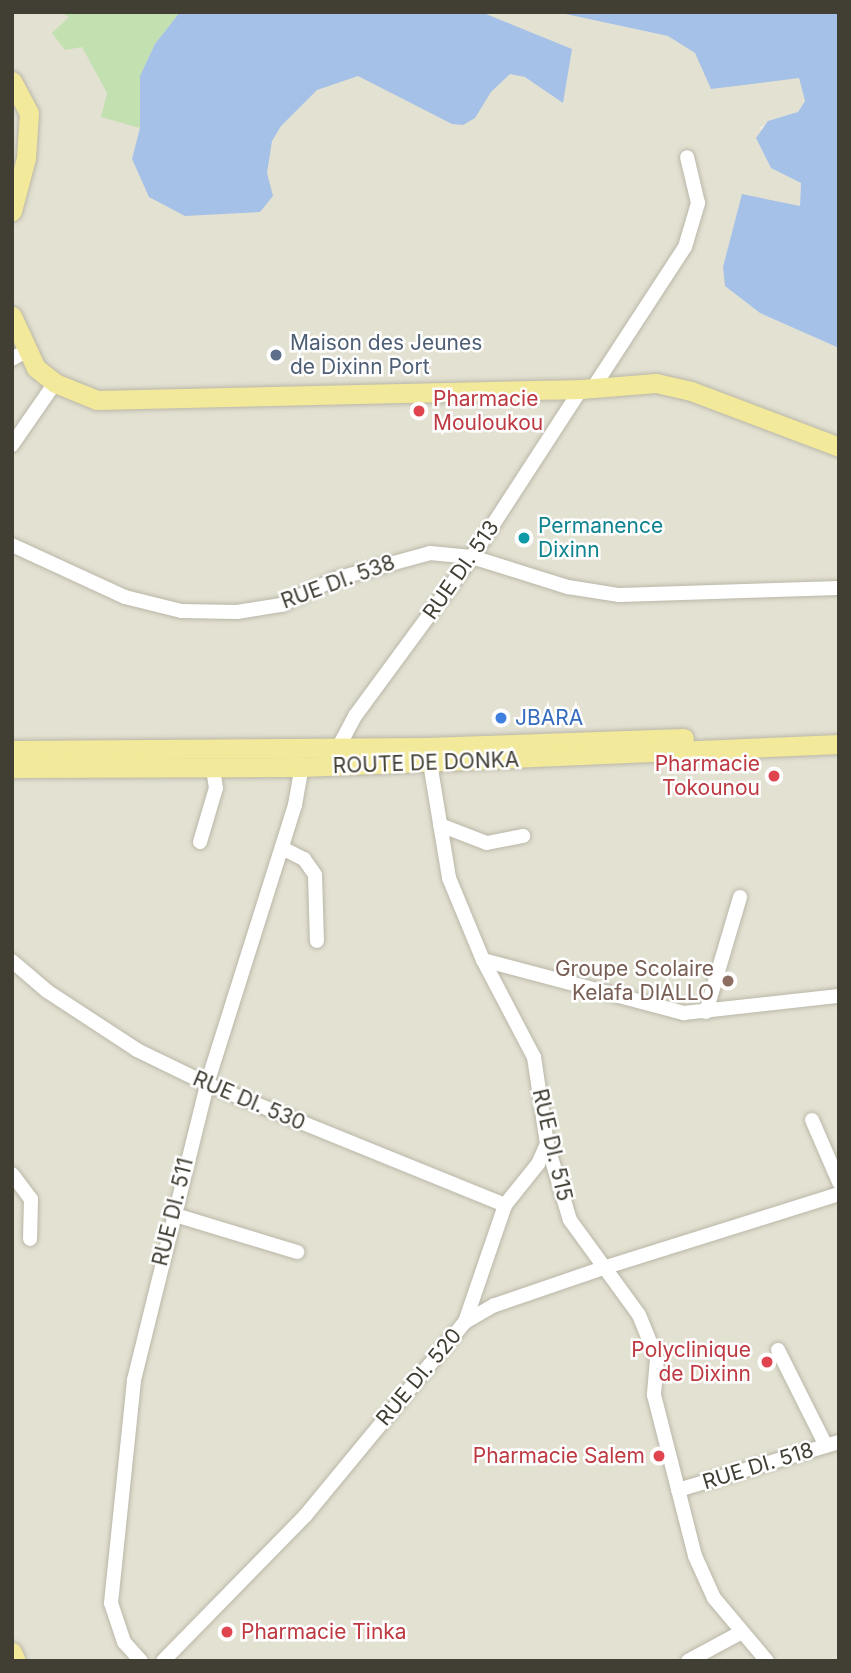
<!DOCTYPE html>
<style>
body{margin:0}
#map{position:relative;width:851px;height:1673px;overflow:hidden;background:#f0eee4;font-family:Inter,sans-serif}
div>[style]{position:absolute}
.residential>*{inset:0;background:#e3e1d2}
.green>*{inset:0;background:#c2e0b0}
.water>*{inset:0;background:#a5c1e7}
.roads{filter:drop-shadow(0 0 2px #bab7a8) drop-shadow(0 0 2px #bab7a8)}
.minor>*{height:14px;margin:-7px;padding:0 7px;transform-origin:7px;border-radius:7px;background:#fff}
.major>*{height:19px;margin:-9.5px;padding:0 9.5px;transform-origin:9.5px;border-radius:9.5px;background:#f3e99a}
.dots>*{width:19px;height:19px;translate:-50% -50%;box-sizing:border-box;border:4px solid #fff;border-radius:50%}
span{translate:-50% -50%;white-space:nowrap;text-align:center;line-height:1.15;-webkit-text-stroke:5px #fff;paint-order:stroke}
.service-label{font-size:21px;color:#4e5e75}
.left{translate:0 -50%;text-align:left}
.health-label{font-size:21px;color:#be3a42}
.right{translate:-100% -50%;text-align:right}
.culture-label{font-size:21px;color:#0d838f}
.street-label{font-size:21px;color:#413e34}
.shop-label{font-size:21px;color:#366cbe}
.education-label{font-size:21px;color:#785e54}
.frame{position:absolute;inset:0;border:14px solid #413e34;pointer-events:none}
</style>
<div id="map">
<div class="residential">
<div style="clip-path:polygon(12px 12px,556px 12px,668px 36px,696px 53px,799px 78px,805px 101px,798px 112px,760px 127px,771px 168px,801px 183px,800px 206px,726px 286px,760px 313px,839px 348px,839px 1661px,12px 1661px)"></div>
</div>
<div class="green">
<div style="clip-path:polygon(60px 12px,180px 12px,155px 44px,140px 76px,140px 128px,101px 117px,107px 93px,82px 47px,65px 50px,52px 33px,69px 17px)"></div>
</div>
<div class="water">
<div style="clip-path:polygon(180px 12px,481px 12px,572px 49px,563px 103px,525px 77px,510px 74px,491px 92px,475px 118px,463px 125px,452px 124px,358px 76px,317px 90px,281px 126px,272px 141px,267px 173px,273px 196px,260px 212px,185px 216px,149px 197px,132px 159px,140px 128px,140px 76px,155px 44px)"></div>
<div style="clip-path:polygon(556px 12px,839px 12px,839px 348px,760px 313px,725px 286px,723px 267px,742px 194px,800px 206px,801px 183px,771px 168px,756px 138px,768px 121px,798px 112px,805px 101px,799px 78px,711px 89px,695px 53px,668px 36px)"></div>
</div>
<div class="roads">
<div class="minor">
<div style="left:12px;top:359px;width:16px;rotate:-30deg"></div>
<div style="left:593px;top:388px;width:168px;rotate:-56.9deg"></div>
<div style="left:685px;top:247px;width:46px;rotate:-73.5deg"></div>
<div style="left:698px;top:203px;width:47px;rotate:-103.4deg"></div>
<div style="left:12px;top:445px;width:75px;rotate:-55.3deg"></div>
<div style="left:12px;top:545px;width:124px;rotate:24.7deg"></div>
<div style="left:125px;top:597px;width:58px;rotate:14deg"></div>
<div style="left:181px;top:611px;width:56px;rotate:1deg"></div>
<div style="left:237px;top:612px;width:45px;rotate:-9deg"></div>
<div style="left:281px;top:605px;width:60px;rotate:-25.7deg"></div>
<div style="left:335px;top:579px;width:98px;rotate:-15.3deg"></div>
<div style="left:430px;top:553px;width:42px;rotate:5.4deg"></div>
<div style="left:472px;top:557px;width:101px;rotate:17.4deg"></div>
<div style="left:568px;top:587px;width:52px;rotate:8.9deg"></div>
<div style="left:619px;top:595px;width:220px;rotate:-1.8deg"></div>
<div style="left:338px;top:748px;width:36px;rotate:-62deg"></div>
<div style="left:355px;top:716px;width:197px;rotate:-53.7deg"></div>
<div style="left:472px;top:557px;width:200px;rotate:-57deg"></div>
<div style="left:430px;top:763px;width:117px;rotate:80.6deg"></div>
<div style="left:449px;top:878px;width:89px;rotate:67.5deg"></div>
<div style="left:483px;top:960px;width:110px;rotate:62.3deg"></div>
<div style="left:534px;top:1057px;width:88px;rotate:81.5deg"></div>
<div style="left:547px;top:1144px;width:79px;rotate:73.2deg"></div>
<div style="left:570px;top:1220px;width:117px;rotate:54deg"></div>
<div style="left:639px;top:1315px;width:48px;rotate:67.8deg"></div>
<div style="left:657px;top:1359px;width:36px;rotate:95deg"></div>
<div style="left:654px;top:1395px;width:166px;rotate:75.7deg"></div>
<div style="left:695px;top:1556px;width:46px;rotate:65.7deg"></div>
<div style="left:714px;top:1598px;width:82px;rotate:49.9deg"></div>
<div style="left:440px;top:825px;width:50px;rotate:21deg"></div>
<div style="left:487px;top:843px;width:37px;rotate:-11deg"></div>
<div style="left:200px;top:842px;width:56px;rotate:-73.5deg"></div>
<div style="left:216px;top:788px;width:19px;rotate:-99deg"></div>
<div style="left:282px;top:848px;width:25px;rotate:27deg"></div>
<div style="left:304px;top:859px;width:19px;rotate:55deg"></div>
<div style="left:315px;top:875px;width:66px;rotate:88.3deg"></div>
<div style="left:483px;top:960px;width:208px;rotate:14.8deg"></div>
<div style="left:684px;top:1013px;width:156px;rotate:-6.3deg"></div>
<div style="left:12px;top:961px;width:46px;rotate:40.6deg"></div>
<div style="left:47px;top:991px;width:108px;rotate:33.2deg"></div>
<div style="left:137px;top:1050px;width:78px;rotate:25.9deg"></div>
<div style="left:207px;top:1084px;width:322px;rotate:22.1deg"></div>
<div style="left:706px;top:1012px;width:120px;rotate:-73.5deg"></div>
<div style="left:812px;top:1120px;width:68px;rotate:66.5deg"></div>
<div style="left:12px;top:1174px;width:31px;rotate:53deg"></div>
<div style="left:31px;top:1199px;width:40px;rotate:91.4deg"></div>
<div style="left:172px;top:1214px;width:131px;rotate:16.9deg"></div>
<div style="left:465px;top:1322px;width:124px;rotate:-71.1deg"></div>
<div style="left:505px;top:1205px;width:53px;rotate:-51.2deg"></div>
<div style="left:538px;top:1164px;width:22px;rotate:-66deg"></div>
<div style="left:778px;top:1350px;width:107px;rotate:63.4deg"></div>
<div style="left:678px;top:1490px;width:168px;rotate:-16.6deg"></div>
<div style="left:141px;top:1661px;width:25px;rotate:-132deg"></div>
<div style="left:124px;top:1642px;width:41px;rotate:-108.4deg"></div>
<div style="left:111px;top:1603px;width:224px;rotate:-84.1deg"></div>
<div style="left:134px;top:1380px;width:305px;rotate:-76.1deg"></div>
<div style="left:207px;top:1084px;width:293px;rotate:-72.5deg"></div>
<div style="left:295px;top:805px;width:39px;rotate:-80deg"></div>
<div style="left:163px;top:1661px;width:203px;rotate:-45.6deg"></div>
<div style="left:305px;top:1516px;width:251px;rotate:-50.5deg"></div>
<div style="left:465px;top:1322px;width:34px;rotate:-30deg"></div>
<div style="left:495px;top:1305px;width:114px;rotate:-18.9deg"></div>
<div style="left:603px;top:1268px;width:247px;rotate:-17.4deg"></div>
<div style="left:688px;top:1661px;width:59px;rotate:-28.3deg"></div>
</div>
<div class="major">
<div style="left:12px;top:81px;width:36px;rotate:62deg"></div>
<div style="left:29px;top:113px;width:45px;rotate:93.8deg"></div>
<div style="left:26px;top:158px;width:55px;rotate:104.8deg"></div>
<div style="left:12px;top:316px;width:57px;rotate:65.2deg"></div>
<div style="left:36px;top:368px;width:24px;rotate:38deg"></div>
<div style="left:55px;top:383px;width:45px;rotate:22deg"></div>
<div style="left:97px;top:400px;width:484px;rotate:-1.3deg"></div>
<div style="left:581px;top:389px;width:75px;rotate:-4.6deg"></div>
<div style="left:656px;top:383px;width:36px;rotate:13deg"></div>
<div style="left:691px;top:391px;width:158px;rotate:20.7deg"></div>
<div style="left:12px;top:750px;width:415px;rotate:-0.4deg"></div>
<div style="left:427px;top:747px;width:257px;rotate:-2deg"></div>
<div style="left:12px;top:768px;width:290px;rotate:-0.2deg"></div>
<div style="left:302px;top:767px;width:537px;rotate:-2.45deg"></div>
<div style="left:12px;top:1652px;width:10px;rotate:66deg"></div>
</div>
</div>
<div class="dots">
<div style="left:276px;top:355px;background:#5c6f8a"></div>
<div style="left:419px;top:411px;background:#e0444e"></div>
<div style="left:524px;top:538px;background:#0f9aa8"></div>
<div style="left:501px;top:718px;background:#3f7fe0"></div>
<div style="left:774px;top:776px;background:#e0444e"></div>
<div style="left:728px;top:981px;background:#8d6e63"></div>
<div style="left:767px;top:1362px;background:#e0444e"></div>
<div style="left:659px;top:1456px;background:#e0444e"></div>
<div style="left:227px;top:1632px;background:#e0444e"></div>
</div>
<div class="service-label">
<span class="left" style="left:290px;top:355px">Maison des Jeunes<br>de Dixinn Port</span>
</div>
<div class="health-label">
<span class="left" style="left:433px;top:411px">Pharmacie<br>Mouloukou</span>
<span class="right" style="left:760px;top:776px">Pharmacie<br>Tokounou</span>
<span class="right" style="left:751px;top:1362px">Polyclinique<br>de Dixinn</span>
<span class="right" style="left:645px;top:1456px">Pharmacie Salem</span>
<span class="left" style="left:241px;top:1632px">Pharmacie Tinka</span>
</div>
<div class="culture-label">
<span class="left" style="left:538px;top:538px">Permanence<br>Dixinn</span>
</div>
<div class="street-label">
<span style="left:461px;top:570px;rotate:-55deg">RUE DI. 513</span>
<span style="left:338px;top:582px;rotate:-20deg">RUE DI. 538</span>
<span style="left:426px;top:763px;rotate:-2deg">ROUTE DE DONKA</span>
<span style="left:249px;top:1101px;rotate:23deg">RUE DI. 530</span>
<span style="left:552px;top:1145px;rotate:77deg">RUE DI. 515</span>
<span style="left:173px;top:1212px;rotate:-76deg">RUE DI. 511</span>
<span style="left:419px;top:1377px;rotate:-50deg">RUE DI. 520</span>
<span style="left:758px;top:1466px;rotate:-17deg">RUE DI. 518</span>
</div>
<div class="shop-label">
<span class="left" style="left:515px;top:718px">JBARA</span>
</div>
<div class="education-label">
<span class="right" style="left:714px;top:981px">Groupe Scolaire<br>Kelafa DIALLO</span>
</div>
<div class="frame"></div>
</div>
